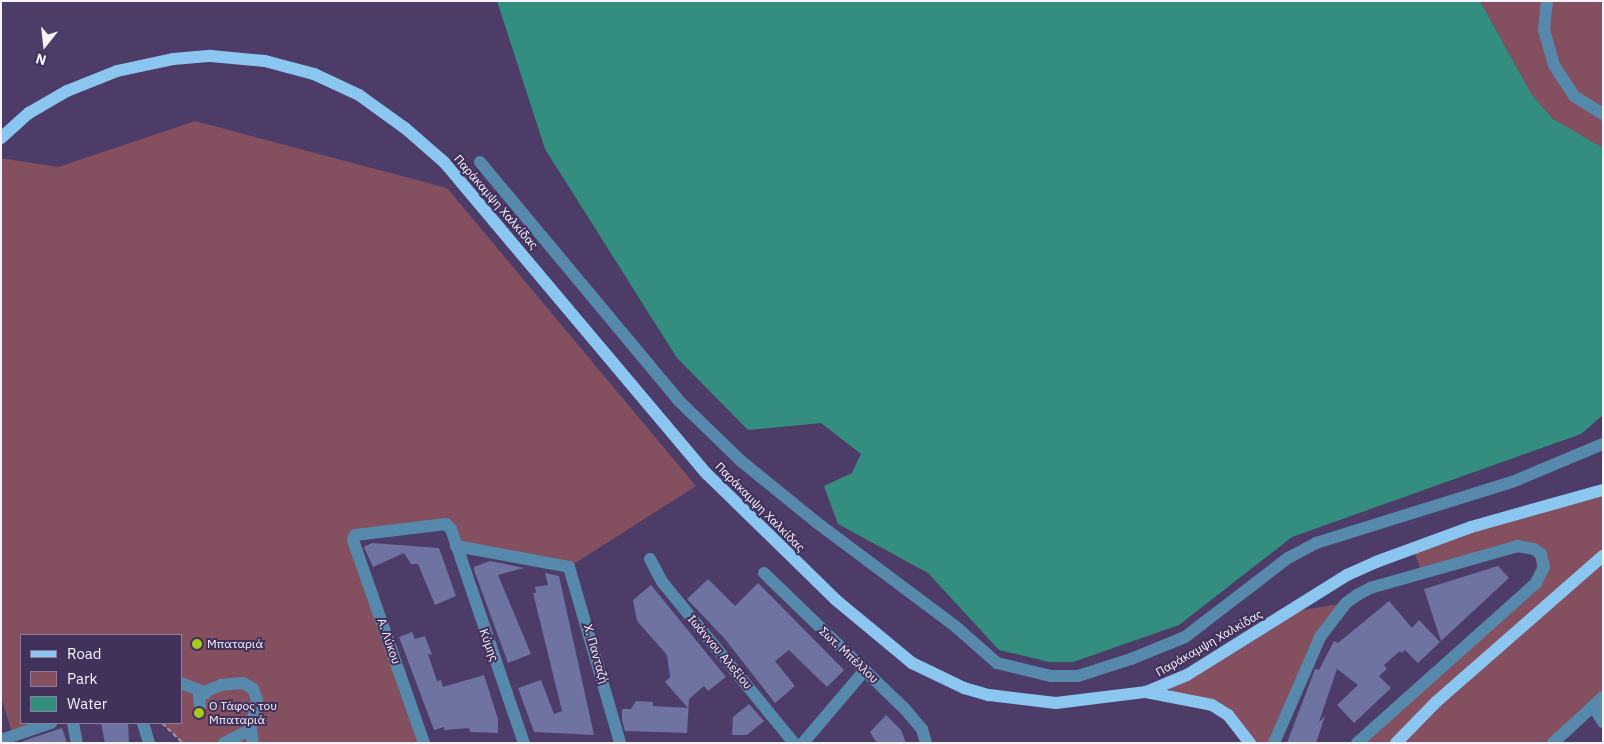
<!DOCTYPE html>
<meta charset="utf-8">
<style>
body{margin:0}
#map{position:relative;width:1604px;height:744px;overflow:hidden;background:#4c3c67;font-family:"IBM Plex Sans",sans-serif}
div>[style]{position:absolute}
.green>*{inset:0;background:#844f5f}
.water>*{inset:0;background:#348e7f}
.building>*{inset:0;background:#6f73a2}
.path>*{height:2px;margin-top:-1px;transform-origin:0;background:repeating-linear-gradient(90deg,#9d94af 0 5px,transparent 0 7.5px)}
.minor>*{height:12px;margin:-6px;padding:0 6px;transform-origin:6px;border-radius:6px;background:#5789ac}
.major>*{height:12px;margin:-6px;padding:0 6px;transform-origin:6px;border-radius:6px;background:#8bc6f1}
.dots>*{width:14px;height:14px;translate:-50% -50%;box-sizing:border-box;border:2px solid #42315b;border-radius:50%}
span{translate:-50% -50%;white-space:nowrap;text-align:center;line-height:1.15;-webkit-text-stroke:4px #42315b;paint-order:stroke}
.street-label{font-size:12px;color:#f6f3fd}
.poi-label{font-size:12px;color:#f6f3fd}
.left{translate:0 -50%;text-align:left}
.frame{position:absolute;inset:0;border:2px solid #f6f3fd;pointer-events:none}
.legend{position:absolute;left:20px;top:634px;width:162px;height:90px;box-sizing:border-box;background:#42315b;border:1px solid #8a7f9c;margin:0;padding:6px 9px;list-style:none;font-size:15px;color:#f6f3fd}
.legend li{display:flex;align-items:center;gap:10px;height:25px}
.legend b{width:25px;border:1px solid #8a7f9c}
.north{position:absolute;left:20px;top:20px;width:50px;height:50px;-webkit-text-stroke:4px #42315b;paint-order:stroke;rotate:196deg;font-size:14px;font-weight:700;line-height:20px;text-align:center;color:#f6f3fd}
.north::after{content:'';display:block;margin:auto;width:18px;height:22px;background:#f6f3fd;clip-path:polygon(50% 0,100% 100%,50% 72%,0 100%)}
</style>
<div id="map">
<div class="green">
<div style="clip-path:polygon(1480px 1px,1603px 1px,1603px 148px,1569px 131px,1551px 117px,1532px 95px)"></div>
<div style="clip-path:polygon(195px 121px,447px 188px,696px 486px,569px 567px,456px 546px,451px 529px,355px 535px,424px 743px,183px 743px,162px 723px,181px 723px,181px 635px,21px 635px,21px 723px,51px 723px,13px 736px,1px 697px,1px 158px,58px 167px)"></div>
<div style="clip-path:polygon(1603px 490px,1603px 703px,1553px 743px,1357px 743px,1540px 579px,1533px 549px,1422px 573px,1412px 546px)"></div>
<div style="clip-path:polygon(1346px 603px,1334px 618px,1274px 743px,1250px 743px,1228px 715px,1171px 697px,1169px 683px,1290px 612px)"></div>
</div>
<div class="water">
<div style="clip-path:polygon(497px 1px,1480px 1px,1532px 95px,1553px 119px,1603px 148px,1603px 415px,1581px 434px,1292px 537px,1179px 625px,1073px 662px,1049px 662px,999px 650px,928px 573px,838px 524px,824px 486px,852px 473px,861px 454px,821px 423px,748px 430px,677px 358px,545px 149px)"></div>
</div>
<div class="building">
<div style="clip-path:polygon(372px 543px,439px 548px,456px 596px,435px 605px,418px 564px,411px 564px,404px 553px,373px 567px,364px 547px)"></div>
<div style="clip-path:polygon(490px 561px,524px 568px,498px 575px,531px 654px,508px 663px,474px 570px,474px 567px)"></div>
<div style="clip-path:polygon(1498px 566px,1509px 578px,1441px 641px,1424px 589px)"></div>
<div style="clip-path:polygon(545px 573px,559px 576px,594px 735px,534px 732px,518px 688px,541px 680px,554px 714px,562px 711px,533px 593px,536px 593px,535px 587px,548px 585px)"></div>
<div style="clip-path:polygon(708px 579px,735px 606px,758px 583px,844px 670px,827px 687px,789px 650px,775px 661px,795px 686px,775px 703px,725px 639px,687px 599px)"></div>
<div style="clip-path:polygon(651px 585px,726px 677px,708px 691px,704px 686px,689px 699px,687px 733px,625px 731px,622px 720px,622px 709px,631px 709px,636px 701px,653px 702px,653px 706px,688px 708px,665px 682px,670px 677px,667px 655px,637px 621px,633px 600px)"></div>
<div style="clip-path:polygon(1389px 601px,1412px 628px,1419px 620px,1440px 642px,1418px 663px,1405px 650px,1402px 653px,1400px 651px,1384px 665px,1387px 669px,1379px 676px,1391px 688px,1354px 723px,1337px 705px,1358px 685px,1337px 669px,1319px 722px,1325px 716px,1316px 743px,1287px 743px,1315px 669px,1319px 670px,1334px 641px,1338px 643px)"></div>
<div style="clip-path:polygon(412px 632px,415px 639px,425px 636px,432px 655px,428px 654px,437px 681px,441px 680px,443px 687px,484px 675px,498px 719px,498px 733px,470px 732px,469px 728px,444px 730px,444px 727px,434px 730px,399px 637px)"></div>
<div style="clip-path:polygon(749px 704px,764px 721px,747px 735px,732px 735px,733px 717px)"></div>
<div style="clip-path:polygon(886px 715px,901px 730px,906px 743px,878px 743px,874px 739px,870px 732px)"></div>
<div style="clip-path:polygon(101px 723px,128px 723px,129px 743px,105px 743px)"></div>
<div style="clip-path:polygon(62px 728px,67px 743px,23px 743px,23px 741px)"></div>
</div>
<div class="path">
<div style="left:162px;top:723px;width:29px;rotate:44deg"></div>
</div>
<div class="minor">
<div style="left:1547px;top:1px;width:29px;rotate:96deg"></div>
<div style="left:1544px;top:30px;width:36px;rotate:74deg"></div>
<div style="left:1554px;top:65px;width:37px;rotate:57deg"></div>
<div style="left:1574px;top:96px;width:34px;rotate:32deg"></div>
<div style="left:480px;top:162px;width:310px;rotate:50.2deg"></div>
<div style="left:678px;top:400px;width:88px;rotate:44.1deg"></div>
<div style="left:741px;top:461px;width:97px;rotate:39.1deg"></div>
<div style="left:816px;top:522px;width:174px;rotate:36.8deg"></div>
<div style="left:955px;top:626px;width:56px;rotate:41.4deg"></div>
<div style="left:997px;top:663px;width:56px;rotate:13.5deg"></div>
<div style="left:1051px;top:676px;width:27px"></div>
<div style="left:1078px;top:676px;width:56px;rotate:-17.8deg"></div>
<div style="left:1131px;top:659px;width:58px;rotate:-22.2deg"></div>
<div style="left:1185px;top:637px;width:130px;rotate:-37.5deg"></div>
<div style="left:1288px;top:558px;width:32px;rotate:-28deg"></div>
<div style="left:1316px;top:543px;width:205px;rotate:-17.3deg"></div>
<div style="left:1512px;top:482px;width:99px;rotate:-22.7deg"></div>
<div style="left:456px;top:546px;width:115px;rotate:10.5deg"></div>
<div style="left:569px;top:567px;width:183px;rotate:73.8deg"></div>
<div style="left:650px;top:559px;width:27px;rotate:62deg"></div>
<div style="left:663px;top:583px;width:207px;rotate:50.7deg"></div>
<div style="left:764px;top:573px;width:196px;rotate:44deg"></div>
<div style="left:905px;top:709px;width:26px;rotate:50deg"></div>
<div style="left:922px;top:729px;width:15px;rotate:74deg"></div>
<div style="left:181px;top:683px;width:27px;rotate:22deg"></div>
<div style="left:1600px;top:704px;width:7px;rotate:164deg"></div>
<div style="left:1593px;top:706px;width:19px;rotate:58deg"></div>
<div style="left:200px;top:706px;width:12px;rotate:-95deg"></div>
<div style="left:199px;top:694px;width:24px;rotate:-22deg"></div>
<div style="left:221px;top:685px;width:22px;rotate:-5deg"></div>
<div style="left:243px;top:683px;width:12px;rotate:31deg"></div>
<div style="left:253px;top:689px;width:12px;rotate:70deg"></div>
<div style="left:257px;top:700px;width:30px;rotate:102deg"></div>
<div style="left:251px;top:729px;width:14px;rotate:82deg"></div>
<div style="left:73px;top:723px;width:20px;rotate:79deg"></div>
<div style="left:143px;top:723px;width:21px;rotate:73deg"></div>
<div style="left:1px;top:740px;width:53px;rotate:-18.8deg"></div>
<div style="left:224px;top:743px;width:30px;rotate:-27deg"></div>
<div style="left:424px;top:743px;width:215px;rotate:-109.3deg"></div>
<div style="left:353px;top:540px;width:5px;rotate:-68deg"></div>
<div style="left:355px;top:535px;width:92px;rotate:-6.9deg"></div>
<div style="left:446px;top:524px;width:7px;rotate:45deg"></div>
<div style="left:451px;top:529px;width:226px;rotate:71.2deg"></div>
<div style="left:803px;top:743px;width:96px;rotate:-49.7deg"></div>
<div style="left:1274px;top:743px;width:116px;rotate:-66.5deg"></div>
<div style="left:1320px;top:637px;width:43px;rotate:-52.6deg"></div>
<div style="left:1346px;top:603px;width:14px;rotate:-36deg"></div>
<div style="left:1357px;top:595px;width:15px;rotate:-28deg"></div>
<div style="left:1370px;top:588px;width:154px;rotate:-15.8deg"></div>
<div style="left:1518px;top:546px;width:16px;rotate:11deg"></div>
<div style="left:1534px;top:549px;width:9px;rotate:36deg"></div>
<div style="left:1541px;top:554px;width:13px;rotate:77deg"></div>
<div style="left:1544px;top:567px;width:18px;rotate:117deg"></div>
<div style="left:1536px;top:583px;width:240px;rotate:138.2deg"></div>
<div style="left:1553px;top:743px;width:68px;rotate:-42.6deg"></div>
</div>
<div class="major">
<div style="left:1px;top:138px;width:38px;rotate:-42deg"></div>
<div style="left:29px;top:113px;width:44px;rotate:-30.1deg"></div>
<div style="left:67px;top:91px;width:54px;rotate:-21.8deg"></div>
<div style="left:117px;top:71px;width:57px;rotate:-12.1deg"></div>
<div style="left:173px;top:59px;width:38px;rotate:-5deg"></div>
<div style="left:211px;top:56px;width:54px;rotate:5.3deg"></div>
<div style="left:265px;top:61px;width:51px;rotate:14.9deg"></div>
<div style="left:314px;top:74px;width:50px;rotate:25deg"></div>
<div style="left:359px;top:95px;width:57px;rotate:35.7deg"></div>
<div style="left:405px;top:128px;width:52px;rotate:41.1deg"></div>
<div style="left:444px;top:162px;width:408px;rotate:49.9deg"></div>
<div style="left:707px;top:474px;width:180px;rotate:44.3deg"></div>
<div style="left:836px;top:600px;width:99px;rotate:39.7deg"></div>
<div style="left:912px;top:663px;width:58px;rotate:25.7deg"></div>
<div style="left:964px;top:688px;width:26px;rotate:16deg"></div>
<div style="left:989px;top:695px;width:67px;rotate:6.8deg"></div>
<div style="left:1056px;top:703px;width:91px;rotate:-7deg"></div>
<div style="left:1146px;top:692px;width:44px;rotate:-22.5deg"></div>
<div style="left:1187px;top:675px;width:189px;rotate:-32deg"></div>
<div style="left:1347px;top:575px;width:32px;rotate:-24deg"></div>
<div style="left:1376px;top:562px;width:101px;rotate:-20.2deg"></div>
<div style="left:1471px;top:527px;width:137px;rotate:-15.7deg"></div>
<div style="left:1146px;top:692px;width:67px;rotate:11.1deg"></div>
<div style="left:1212px;top:705px;width:19px;rotate:32deg"></div>
<div style="left:1228px;top:715px;width:36px;rotate:52deg"></div>
<div style="left:1396px;top:743px;width:57px;rotate:-45.7deg"></div>
<div style="left:1436px;top:702px;width:222px;rotate:-41.2deg"></div>
</div>
<div class="dots">
<div style="left:197px;top:644px;background:#a8c71d"></div>
<div style="left:199px;top:713px;background:#a8c71d"></div>
</div>
<div class="street-label">
<span style="left:496px;top:202px;rotate:49deg">Παράκαμψη Χαλκίδας</span>
<span style="left:760px;top:507px;rotate:45deg">Παράκαμψη Χαλκίδας</span>
<span style="left:389px;top:641px;rotate:71deg">Α. Λύκου</span>
<span style="left:1209px;top:643px;rotate:-30deg">Παράκαμψη Χαλκίδας</span>
<span style="left:489px;top:645px;rotate:70deg">Κύμης</span>
<span style="left:720px;top:652px;rotate:50deg">Ιωάννου Αλεξίου</span>
<span style="left:596px;top:654px;rotate:74deg">Χ. Πανταζή</span>
<span style="left:849px;top:655px;rotate:43deg">Σωτ. Μπέλλου</span>
</div>
<div class="poi-label">
<span class="left" style="left:207px;top:644px">Μπαταριά</span>
<span class="left" style="left:209px;top:713px">Ο Τάφος του<br>Μπαταριά</span>
</div>
<div class="frame"></div>
<ul class="legend">
<li><b style="height:6px;background:#8bc6f1"></b>Road</li>
<li><b style="height:14px;background:#844f5f"></b>Park</li>
<li><b style="height:14px;background:#348e7f"></b>Water</li>
</ul>
<div class="north">N</div>
</div>
